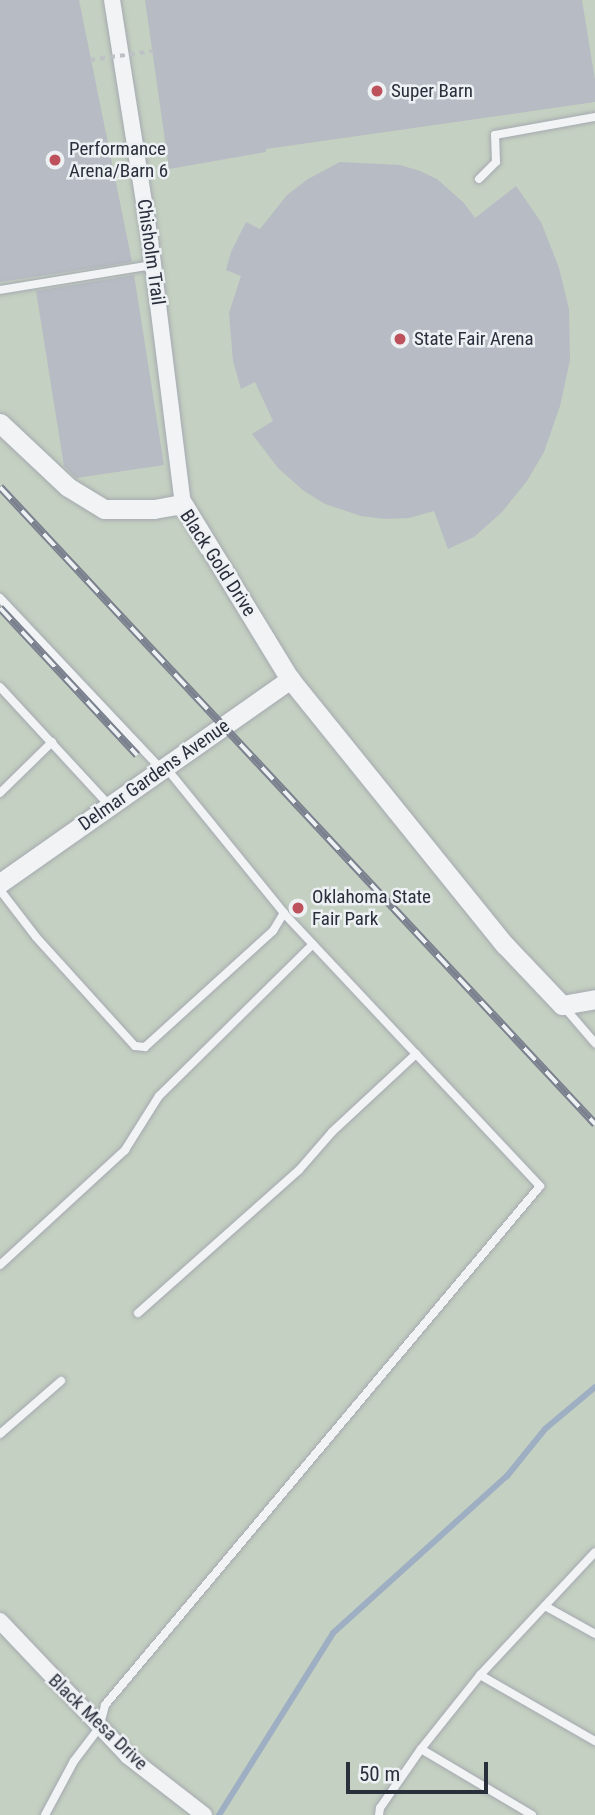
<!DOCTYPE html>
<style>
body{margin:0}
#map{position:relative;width:595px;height:1815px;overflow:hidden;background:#dfe2e7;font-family:"Roboto Condensed",sans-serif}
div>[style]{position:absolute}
.green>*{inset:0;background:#c4d0c1;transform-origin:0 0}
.stream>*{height:6px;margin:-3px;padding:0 3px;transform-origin:3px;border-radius:3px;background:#9eaec3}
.building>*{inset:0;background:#b7bbc3}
.roads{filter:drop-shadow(0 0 2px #a5a9b0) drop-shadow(0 0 2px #a5a9b0)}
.service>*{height:8px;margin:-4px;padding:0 4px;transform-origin:4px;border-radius:4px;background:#f1f3f5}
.minor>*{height:16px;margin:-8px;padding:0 8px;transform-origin:8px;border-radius:8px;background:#f1f3f5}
.tertiary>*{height:19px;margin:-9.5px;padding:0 9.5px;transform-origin:9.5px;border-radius:9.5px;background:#f1f3f5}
.rail>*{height:8px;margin-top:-4px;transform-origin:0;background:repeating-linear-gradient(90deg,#eef1f4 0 16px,#7b818e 0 32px);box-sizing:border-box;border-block:2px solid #7b818e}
.path-bridge>*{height:3.5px;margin-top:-1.75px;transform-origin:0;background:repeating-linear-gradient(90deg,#bdc0c5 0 5px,transparent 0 10px)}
.dots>*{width:19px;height:19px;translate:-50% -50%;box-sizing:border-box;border:4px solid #eef1f4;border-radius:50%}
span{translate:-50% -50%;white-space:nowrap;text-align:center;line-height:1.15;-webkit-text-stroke:5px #eef1f4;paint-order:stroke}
.poi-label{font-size:19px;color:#2a2f3c}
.left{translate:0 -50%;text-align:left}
.street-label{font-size:19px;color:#2a2f3c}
.scale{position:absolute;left:346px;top:1762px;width:142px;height:32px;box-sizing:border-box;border:4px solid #2a2f3c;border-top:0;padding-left:9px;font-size:21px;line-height:24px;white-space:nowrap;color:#2a2f3c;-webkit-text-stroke:5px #eef1f4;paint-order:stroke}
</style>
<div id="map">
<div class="green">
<div style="left:0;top:0;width:595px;height:1815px"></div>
</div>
<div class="stream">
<div style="left:219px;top:1815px;width:215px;rotate:-57.9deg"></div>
<div style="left:333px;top:1633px;width:234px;rotate:-42.1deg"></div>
<div style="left:507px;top:1476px;width:60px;rotate:-51deg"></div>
<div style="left:545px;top:1429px;width:65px;rotate:-40deg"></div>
</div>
<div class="building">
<div style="clip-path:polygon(0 0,79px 0,132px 262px,0 282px)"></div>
<div style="clip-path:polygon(145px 0,582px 0,595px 80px,595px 102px,266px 149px,266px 152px,169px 169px)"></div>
<div style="clip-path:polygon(340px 162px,400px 165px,420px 171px,437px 179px,464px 203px,475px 218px,516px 186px,541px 222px,559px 268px,569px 309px,570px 360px,560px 406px,544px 452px,527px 481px,502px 512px,474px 537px,448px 549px,434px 511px,409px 518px,385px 519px,361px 516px,325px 504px,304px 491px,278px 468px,252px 434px,273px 421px,255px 382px,241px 389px,233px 361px,229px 313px,241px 276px,226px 270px,231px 252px,246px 222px,260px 229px,287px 195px,308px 179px)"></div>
<div style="clip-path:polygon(134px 275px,164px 465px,76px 478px,64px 466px,36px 291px)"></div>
</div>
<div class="roads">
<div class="service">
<div style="left:479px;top:179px;width:24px;rotate:-45deg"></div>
<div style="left:496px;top:162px;width:27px;rotate:-92deg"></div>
<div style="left:495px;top:135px;width:102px;rotate:-10.2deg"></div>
<div style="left:0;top:290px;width:155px;rotate:-9.3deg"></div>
<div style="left:0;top:598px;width:236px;rotate:46.7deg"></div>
<div style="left:0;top:687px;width:162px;rotate:47.3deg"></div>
<div style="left:0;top:793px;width:73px;rotate:-44.4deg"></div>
<div style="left:0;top:890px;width:59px;rotate:52.5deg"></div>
<div style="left:36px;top:937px;width:147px;rotate:47.8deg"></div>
<div style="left:135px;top:1046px;width:10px;rotate:6deg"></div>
<div style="left:145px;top:1047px;width:173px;rotate:-42.2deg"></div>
<div style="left:273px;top:931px;width:21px;rotate:-59deg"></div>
<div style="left:284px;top:913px;width:187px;rotate:-129.1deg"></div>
<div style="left:564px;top:1007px;width:48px;rotate:49.3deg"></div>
<div style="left:0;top:1265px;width:170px;rotate:-42.6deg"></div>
<div style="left:125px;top:1150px;width:64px;rotate:-57.8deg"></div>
<div style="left:159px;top:1096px;width:216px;rotate:-44.6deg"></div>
<div style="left:138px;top:1313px;width:215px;rotate:-41.6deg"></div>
<div style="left:299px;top:1170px;width:50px;rotate:-49deg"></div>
<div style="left:332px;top:1132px;width:115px;rotate:-42.9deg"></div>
<div style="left:0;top:1434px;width:81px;rotate:-41deg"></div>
<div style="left:545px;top:1606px;width:57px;rotate:29.2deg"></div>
<div style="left:480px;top:1675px;width:133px;rotate:29.9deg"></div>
<div style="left:421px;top:1749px;width:129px;rotate:30.7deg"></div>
<div style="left:45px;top:1815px;width:61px;rotate:-61.8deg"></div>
<div style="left:74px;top:1761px;width:41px;rotate:-52.9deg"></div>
<div style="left:99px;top:1728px;width:24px;rotate:-75deg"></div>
<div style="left:105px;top:1705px;width:677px;rotate:-50.03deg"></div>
<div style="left:540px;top:1186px;width:374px;rotate:-133.2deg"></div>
<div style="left:379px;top:1815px;width:7px;rotate:-82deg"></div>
<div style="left:380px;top:1808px;width:72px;rotate:-55.2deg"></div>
<div style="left:421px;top:1749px;width:95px;rotate:-51.4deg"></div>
<div style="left:480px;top:1675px;width:168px;rotate:-46.9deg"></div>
</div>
<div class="minor">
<div style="left:112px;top:0;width:243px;rotate:81deg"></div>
<div style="left:150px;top:240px;width:266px;rotate:82.9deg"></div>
<div style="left:0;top:1621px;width:186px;rotate:46.5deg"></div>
<div style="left:128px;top:1756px;width:96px;rotate:37.8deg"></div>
</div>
<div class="tertiary">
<div style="left:0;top:423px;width:93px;rotate:43.3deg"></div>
<div style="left:68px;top:487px;width:42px;rotate:31.4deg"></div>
<div style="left:104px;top:509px;width:50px"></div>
<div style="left:154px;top:509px;width:29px;rotate:-10deg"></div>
<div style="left:183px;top:504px;width:205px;rotate:58.6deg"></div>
<div style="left:290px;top:679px;width:342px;rotate:51.1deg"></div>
<div style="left:505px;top:945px;width:83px;rotate:46.5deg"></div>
<div style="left:562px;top:1005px;width:34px;rotate:-10deg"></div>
<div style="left:0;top:883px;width:355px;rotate:-35.1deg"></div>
</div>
</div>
<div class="rail">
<div style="left:0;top:487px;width:872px;rotate:46.95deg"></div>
<div style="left:0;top:608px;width:201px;rotate:47deg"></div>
</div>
<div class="path-bridge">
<div style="left:90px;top:60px;width:64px;rotate:-8.1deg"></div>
</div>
<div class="dots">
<div style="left:377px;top:91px;background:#bd525c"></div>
<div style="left:55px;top:160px;background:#bd525c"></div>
<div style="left:400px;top:339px;background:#bd525c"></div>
<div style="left:298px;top:908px;background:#bd525c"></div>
</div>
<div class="poi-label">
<span class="left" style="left:391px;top:91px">Super Barn</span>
<span class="left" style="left:69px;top:160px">Performance<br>Arena/Barn 6</span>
<span class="left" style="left:414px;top:339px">State Fair Arena</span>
<span class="left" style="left:312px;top:908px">Oklahoma State<br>Fair Park</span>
</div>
<div class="street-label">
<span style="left:151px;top:252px;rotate:82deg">Chisholm Trail</span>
<span style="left:218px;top:563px;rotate:57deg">Black Gold Drive</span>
<span style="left:154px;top:775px;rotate:-35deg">Delmar Gardens Avenue</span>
<span style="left:98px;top:1722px;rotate:44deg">Black Mesa Drive</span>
</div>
<div class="scale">50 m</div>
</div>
